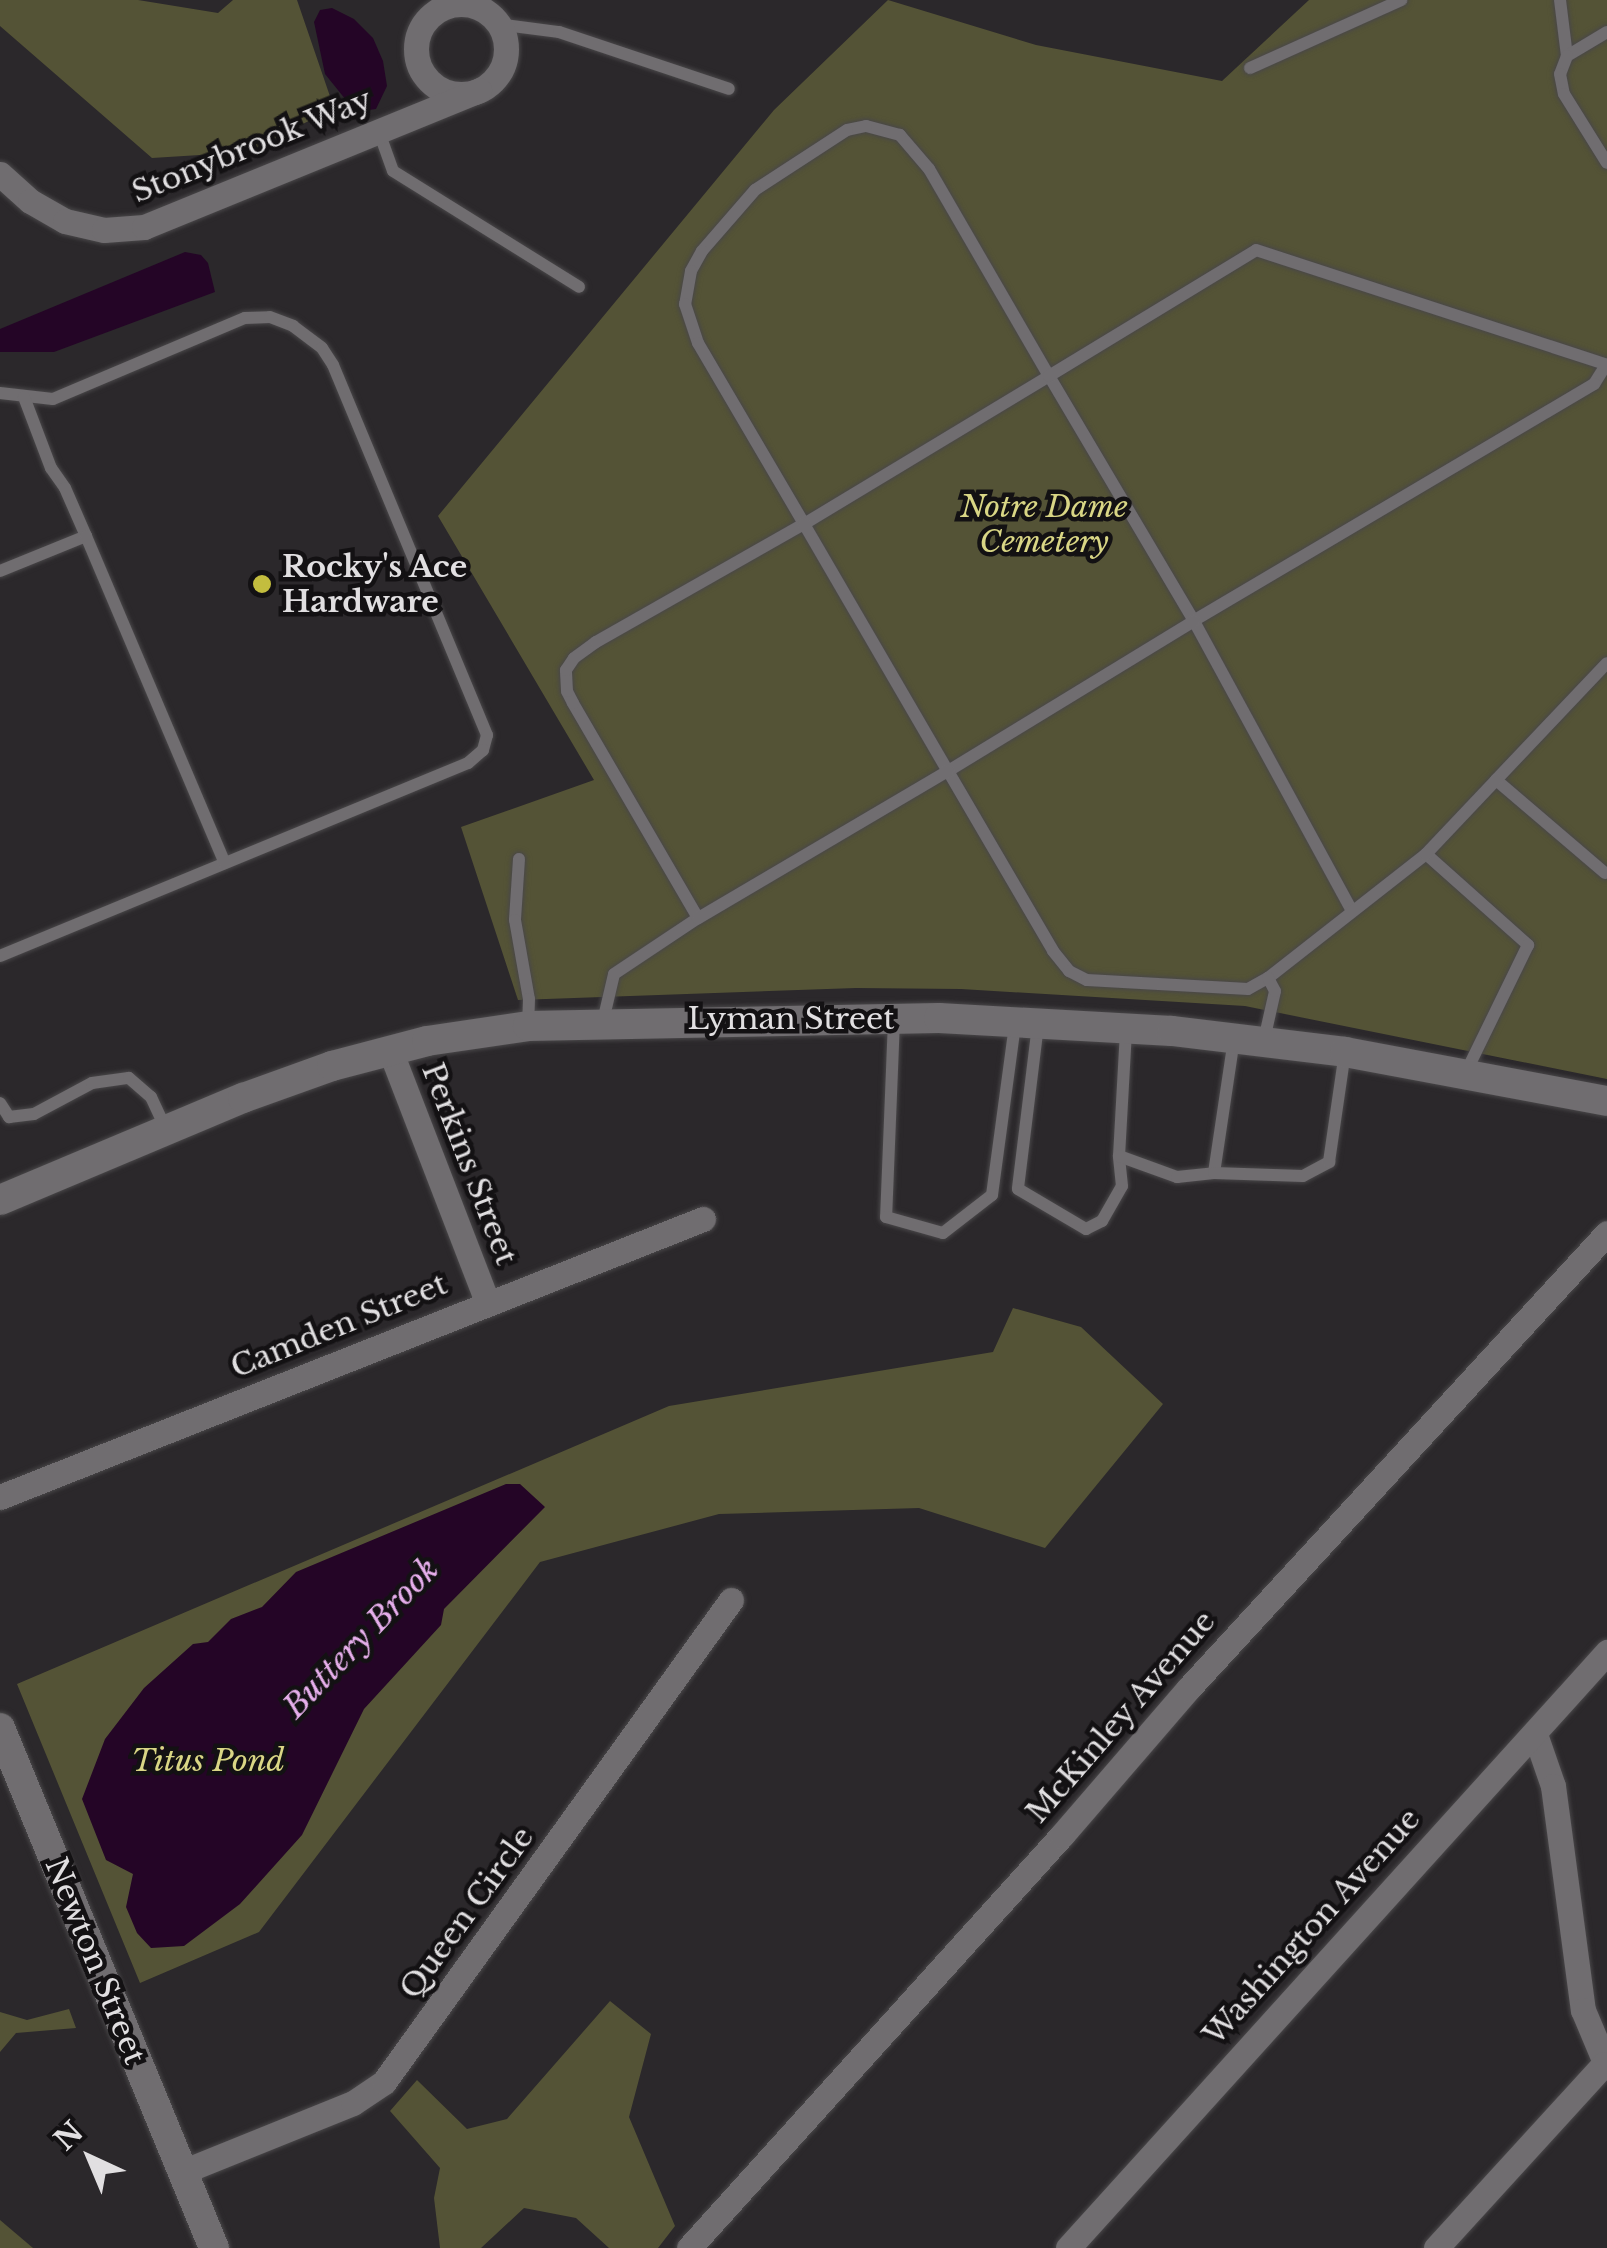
<!DOCTYPE html>
<style>
body{margin:0}
#map{position:relative;width:1607px;height:2248px;overflow:hidden;background:#2b282b;font-family:"Libre Baskerville",serif}
div>[style]{position:absolute}
.green>*{inset:0;background:#545336}
.water>*{inset:0;background:#240526}
.roads{filter:drop-shadow(0 0 2px #494749) drop-shadow(0 0 2px #494749)}
.service>*{height:12px;margin:-6px;padding:0 6px;transform-origin:6px;border-radius:6px;background:#706d70}
.minor>*{height:25px;margin:-12.5px;padding:0 12.5px;transform-origin:12.5px;border-radius:12.5px;background:#706d70}
.minor>.ring{margin:-12.5px;padding:0;box-sizing:content-box;background:none;border:25px solid #706d70;border-radius:50%}
.secondary>*{height:30px;margin:-15px;padding:0 15px;transform-origin:15px;border-radius:15px;background:#706d70}
.dots>*{width:28px;height:28px;translate:-50% -50%;box-sizing:border-box;border:5px solid #131113;border-radius:50%}
span{translate:-50% -50%;white-space:nowrap;text-align:center;line-height:1.15;-webkit-text-stroke:9px #131113;paint-order:stroke}
.street-label{font-size:30px;color:#e1dfe1}
.park-label{font-size:30px;color:#d9d685;font-style:italic}
.poi-label{font-size:30px;color:#e1dfe1;font-weight:700}
.left{translate:0 -50%;text-align:left}
.water-label{font-size:32px;color:#e7afec;font-style:italic}
.north{position:absolute;left:40px;top:2108px;width:100px;height:100px;-webkit-text-stroke:8px #131113;paint-order:stroke;rotate:316deg;font-size:28px;font-weight:700;line-height:40px;text-align:center;color:#e1dfe1}
.north::after{content:'';display:block;margin:auto;width:35px;height:45px;background:#e1dfe1;clip-path:polygon(50% 0,100% 100%,50% 72%,0 100%)}
</style>
<div id="map">
<div class="green">
<div style="clip-path:polygon(0 0,138px 0,218px 13px,233px 0,297px 0,334px 108px,248px 152px,152px 158px,0 26px)"></div>
<div style="clip-path:polygon(888px 0,1036px 45px,1222px 81px,1309px 0,1607px 0,1607px 1079px,1245px 1006px,961px 989px,856px 988px,518px 1000px,461px 827px,594px 780px,438px 516px,774px 110px)"></div>
<div style="clip-path:polygon(1013px 1308px,1081px 1327px,1163px 1404px,1045px 1548px,919px 1508px,719px 1514px,540px 1562px,259px 1932px,140px 1983px,17px 1684px,669px 1406px,993px 1352px)"></div>
<div style="clip-path:polygon(610px 2001px,651px 2034px,629px 2117px,675px 2226px,658px 2248px,609px 2248px,576px 2218px,524px 2208px,481px 2248px,440px 2248px,434px 2198px,440px 2168px,390px 2111px,417px 2080px,467px 2129px,507px 2119px)"></div>
<div style="clip-path:polygon(69px 2009px,76px 2028px,16px 2033px,0 2052px,0 2012px,27px 2020px)"></div>
<div style="clip-path:polygon(0 2220px,33px 2248px,0 2248px)"></div>
</div>
<div class="water">
<div style="clip-path:polygon(332px 8px,354px 19px,373px 38px,383px 61px,387px 86px,376px 109px,362px 111px,350px 105px,325px 74px,314px 22px,320px 10px)"></div>
<div style="clip-path:polygon(185px 252px,201px 255px,208px 263px,215px 292px,54px 352px,0 352px,0 329px)"></div>
<div style="clip-path:polygon(506px 1484px,520px 1484px,545px 1507px,444px 1609px,441px 1625px,364px 1709px,302px 1835px,240px 1904px,184px 1946px,151px 1948px,137px 1933px,126px 1907px,133px 1874px,106px 1860px,82px 1799px,105px 1739px,144px 1688px,193px 1644px,208px 1642px,231px 1619px,262px 1607px,296px 1572px)"></div>
</div>
<div class="roads">
<div class="service">
<div style="left:1560px;top:0;width:56px;rotate:82.9deg"></div>
<div style="left:497px;top:24px;width:63px;rotate:7.4deg"></div>
<div style="left:559px;top:32px;width:179px;rotate:18.5deg"></div>
<div style="left:1607px;top:32px;width:47px;rotate:149deg"></div>
<div style="left:1567px;top:56px;width:19px;rotate:111deg"></div>
<div style="left:1560px;top:74px;width:20px;rotate:79deg"></div>
<div style="left:1564px;top:94px;width:81px;rotate:58.1deg"></div>
<div style="left:1250px;top:68px;width:166px;rotate:-24.2deg"></div>
<div style="left:379px;top:132px;width:41px;rotate:70.3deg"></div>
<div style="left:393px;top:171px;width:219px;rotate:31.9deg"></div>
<div style="left:1606px;top:365px;width:22px;rotate:122deg"></div>
<div style="left:1594px;top:384px;width:465px;rotate:149.4deg"></div>
<div style="left:1194px;top:621px;width:285px;rotate:-120.6deg"></div>
<div style="left:1049px;top:376px;width:239px;rotate:-120.1deg"></div>
<div style="left:929px;top:169px;width:45px;rotate:-130.5deg"></div>
<div style="left:900px;top:135px;width:35px;rotate:-165deg"></div>
<div style="left:866px;top:126px;width:19px;rotate:168deg"></div>
<div style="left:847px;top:130px;width:110px;rotate:146.9deg"></div>
<div style="left:755px;top:190px;width:81px;rotate:131deg"></div>
<div style="left:702px;top:251px;width:23px;rotate:119deg"></div>
<div style="left:691px;top:271px;width:34px;rotate:100deg"></div>
<div style="left:685px;top:304px;width:41px;rotate:71.6deg"></div>
<div style="left:698px;top:343px;width:210px;rotate:59.6deg"></div>
<div style="left:804px;top:524px;width:286px;rotate:-31.1deg"></div>
<div style="left:1049px;top:376px;width:242px;rotate:-31.3deg"></div>
<div style="left:1256px;top:250px;width:369px;rotate:18.1deg"></div>
<div style="left:0;top:393px;width:53px;rotate:6.5deg"></div>
<div style="left:53px;top:399px;width:208px;rotate:-22.9deg"></div>
<div style="left:245px;top:318px;width:25px;rotate:-2deg"></div>
<div style="left:270px;top:317px;width:25px;rotate:21deg"></div>
<div style="left:293px;top:326px;width:36px;rotate:37deg"></div>
<div style="left:322px;top:348px;width:20px;rotate:57deg"></div>
<div style="left:333px;top:365px;width:401px;rotate:67.4deg"></div>
<div style="left:487px;top:735px;width:16px;rotate:105deg"></div>
<div style="left:483px;top:750px;width:20px;rotate:139deg"></div>
<div style="left:468px;top:763px;width:506px;rotate:157.59deg"></div>
<div style="left:24px;top:397px;width:76px;rotate:69.2deg"></div>
<div style="left:51px;top:468px;width:24px;rotate:55deg"></div>
<div style="left:65px;top:488px;width:52px;rotate:66.4deg"></div>
<div style="left:0;top:571px;width:93px;rotate:-22.1deg"></div>
<div style="left:86px;top:536px;width:355px;rotate:67deg"></div>
<div style="left:1426px;top:854px;width:137px;rotate:41.7deg"></div>
<div style="left:1528px;top:945px;width:144px;rotate:116deg"></div>
<div style="left:519px;top:859px;width:61px;rotate:93.8deg"></div>
<div style="left:515px;top:920px;width:80px;rotate:80deg"></div>
<div style="left:529px;top:999px;width:27px;rotate:92deg"></div>
<div style="left:1605px;top:873px;width:143px;rotate:-139.5deg"></div>
<div style="left:1496px;top:780px;width:161px;rotate:-46.5deg"></div>
<div style="left:1351px;top:909px;width:328px;rotate:-118.6deg"></div>
<div style="left:1194px;top:621px;width:288px;rotate:148.6deg"></div>
<div style="left:948px;top:771px;width:208px;rotate:59.7deg"></div>
<div style="left:1053px;top:951px;width:26px;rotate:51deg"></div>
<div style="left:1069px;top:971px;width:20px;rotate:27deg"></div>
<div style="left:1087px;top:980px;width:161px;rotate:3.2deg"></div>
<div style="left:1248px;top:989px;width:23px;rotate:-29deg"></div>
<div style="left:1268px;top:978px;width:201px;rotate:-38.1deg"></div>
<div style="left:1426px;top:854px;width:102px;rotate:-46.6deg"></div>
<div style="left:894px;top:1020px;width:197px;rotate:92.3deg"></div>
<div style="left:886px;top:1217px;width:59px;rotate:15.7deg"></div>
<div style="left:943px;top:1233px;width:62px;rotate:-37.8deg"></div>
<div style="left:992px;top:1195px;width:173px;rotate:-82.3deg"></div>
<div style="left:603px;top:1021px;width:48px;rotate:-76.8deg"></div>
<div style="left:614px;top:974px;width:101px;rotate:-33.7deg"></div>
<div style="left:698px;top:918px;width:249px;rotate:-120.2deg"></div>
<div style="left:573px;top:703px;width:13px;rotate:-117deg"></div>
<div style="left:567px;top:691px;width:21px;rotate:-93deg"></div>
<div style="left:566px;top:670px;width:14px;rotate:-56deg"></div>
<div style="left:574px;top:658px;width:27px;rotate:-36deg"></div>
<div style="left:596px;top:642px;width:239px;rotate:-29.6deg"></div>
<div style="left:804px;top:524px;width:286px;rotate:59.8deg"></div>
<div style="left:948px;top:771px;width:290px;rotate:149.5deg"></div>
<div style="left:1038px;top:1025px;width:165px;rotate:97deg"></div>
<div style="left:1018px;top:1189px;width:79px;rotate:30.5deg"></div>
<div style="left:1086px;top:1229px;width:18px;rotate:-27deg"></div>
<div style="left:1102px;top:1221px;width:40px;rotate:-60.3deg"></div>
<div style="left:1122px;top:1186px;width:30px;rotate:-96deg"></div>
<div style="left:1126px;top:1031px;width:125px;rotate:93.2deg"></div>
<div style="left:1119px;top:1156px;width:62px;rotate:19.9deg"></div>
<div style="left:1177px;top:1177px;width:37px;rotate:-6deg"></div>
<div style="left:1214px;top:1173px;width:135px;rotate:-81.5deg"></div>
<div style="left:1264px;top:1040px;width:50px;rotate:-77.3deg"></div>
<div style="left:1275px;top:991px;width:15px;rotate:-118deg"></div>
<div style="left:0;top:1103px;width:17px;rotate:57deg"></div>
<div style="left:9px;top:1117px;width:25px;rotate:-7deg"></div>
<div style="left:34px;top:1114px;width:66px;rotate:-28.1deg"></div>
<div style="left:92px;top:1083px;width:37px;rotate:-8deg"></div>
<div style="left:129px;top:1078px;width:29px;rotate:41deg"></div>
<div style="left:151px;top:1097px;width:35px;rotate:65deg"></div>
<div style="left:1214px;top:1173px;width:89px;rotate:1.9deg"></div>
<div style="left:1303px;top:1176px;width:30px;rotate:-28deg"></div>
<div style="left:1329px;top:1162px;width:111px;rotate:-81.7deg"></div>
</div>
<div class="minor">
<div class="ring" style="left:416px;top:4px;width:65px;height:65px"></div>
<div style="left:0;top:174px;width:40px;rotate:42deg"></div>
<div style="left:30px;top:201px;width:40px;rotate:29.7deg"></div>
<div style="left:65px;top:221px;width:40px;rotate:13deg"></div>
<div style="left:104px;top:230px;width:40px;rotate:-4.3deg"></div>
<div style="left:144px;top:227px;width:362px;rotate:-22.2deg"></div>
<div style="left:390px;top:1050px;width:270px;rotate:68.9deg"></div>
<div style="left:0;top:1497px;width:756px;rotate:-21.58deg"></div>
<div style="left:1535px;top:1734px;width:55px;rotate:70.9deg"></div>
<div style="left:1553px;top:1786px;width:226px;rotate:82.4deg"></div>
<div style="left:1583px;top:2010px;width:62px;rotate:67.2deg"></div>
<div style="left:182px;top:2172px;width:184px;rotate:-22deg"></div>
<div style="left:353px;top:2103px;width:37px;rotate:-34deg"></div>
<div style="left:384px;top:2082px;width:594px;rotate:-54.25deg"></div>
<div style="left:689px;top:2248px;width:557px;rotate:-47.91deg"></div>
<div style="left:1062px;top:1835px;width:193px;rotate:-49.2deg"></div>
<div style="left:1188px;top:1689px;width:619px;rotate:-47.42deg"></div>
<div style="left:1068px;top:2248px;width:804px;rotate:-47.87deg"></div>
<div style="left:1436px;top:2248px;width:249px;rotate:-47.6deg"></div>
</div>
<div class="secondary">
<div style="left:0;top:1200px;width:264px;rotate:-22.8deg"></div>
<div style="left:243px;top:1098px;width:95px;rotate:-19.8deg"></div>
<div style="left:332px;top:1066px;width:98px;rotate:-14.7deg"></div>
<div style="left:427px;top:1041px;width:102px;rotate:-8.4deg"></div>
<div style="left:528px;top:1026px;width:411px;rotate:-1.1deg"></div>
<div style="left:939px;top:1018px;width:233px;rotate:3.2deg"></div>
<div style="left:1172px;top:1031px;width:174px;rotate:6.9deg"></div>
<div style="left:1345px;top:1052px;width:267px;rotate:10.6deg"></div>
<div style="left:0;top:1728px;width:562px;rotate:67.63deg"></div>
</div>
</div>
<div class="dots">
<div style="left:262px;top:584px;background:#c3bd3e"></div>
</div>
<div class="street-label">
<span style="left:252px;top:146px;rotate:-22deg">Stonybrook Way</span>
<span style="left:791px;top:1019px">Lyman Street</span>
<span style="left:469px;top:1164px;rotate:69deg">Perkins Street</span>
<span style="left:339px;top:1326px;rotate:-22deg">Camden Street</span>
<span style="left:1121px;top:1717px;rotate:-49deg">McKinley Avenue</span>
<span style="left:467px;top:1913px;rotate:-54deg">Queen Circle</span>
<span style="left:1312px;top:1927px;rotate:-48deg">Washington Avenue</span>
<span style="left:95px;top:1961px;rotate:68deg">Newton Street</span>
</div>
<div class="park-label">
<span style="left:1044px;top:524px">Notre Dame<br>Cemetery</span>
<span style="left:208px;top:1761px">Titus Pond</span>
</div>
<div class="poi-label">
<span class="left" style="left:282px;top:584px">Rocky's Ace<br>Hardware</span>
</div>
<div class="water-label">
<span style="left:361px;top:1638px;rotate:-46deg">Buttery Brook</span>
</div>
<div class="north">N</div>
</div>
